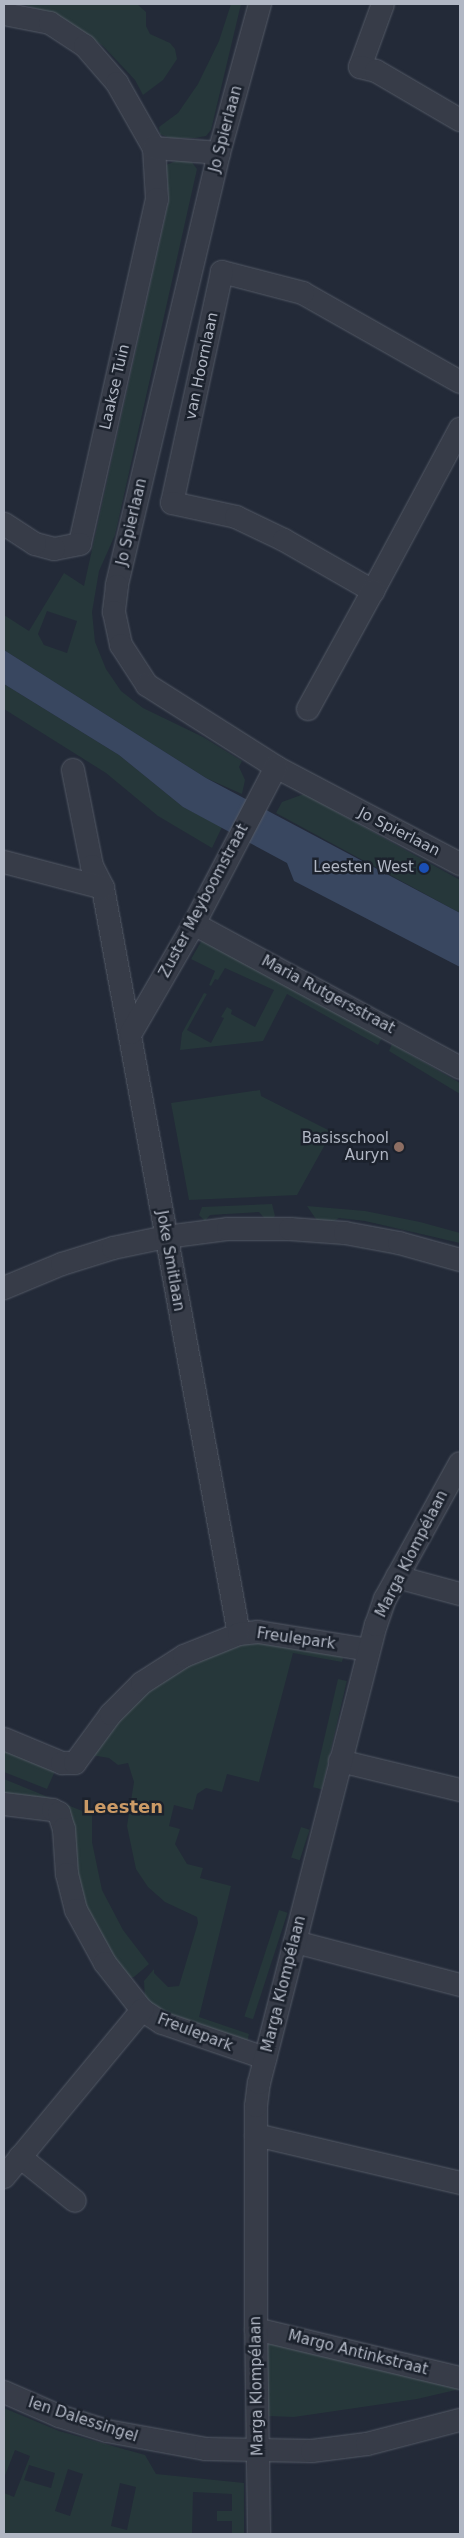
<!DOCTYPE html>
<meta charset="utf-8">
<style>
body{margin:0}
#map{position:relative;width:464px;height:2538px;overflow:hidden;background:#232a38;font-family:"DejaVu Sans",sans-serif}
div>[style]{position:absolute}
.green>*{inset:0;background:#26373a;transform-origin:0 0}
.water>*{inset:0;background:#394760}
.roads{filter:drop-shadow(0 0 1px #545a66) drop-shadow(0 0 1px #545a66)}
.street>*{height:22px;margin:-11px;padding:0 11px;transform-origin:11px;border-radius:11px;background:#373c48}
.dots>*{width:14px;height:14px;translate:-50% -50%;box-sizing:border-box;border:2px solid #1c222d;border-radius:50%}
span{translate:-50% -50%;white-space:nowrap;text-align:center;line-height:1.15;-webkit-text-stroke:5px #1c222d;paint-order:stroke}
.street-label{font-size:15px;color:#b1b7c4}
.poi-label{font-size:15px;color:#b1b7c4}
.right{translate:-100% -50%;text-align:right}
.quarter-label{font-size:18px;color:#cb9a66;font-weight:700}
.frame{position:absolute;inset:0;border:5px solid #b1b7c4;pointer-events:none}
</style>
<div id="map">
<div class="green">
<div style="clip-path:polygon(23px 4px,137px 4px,146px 12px,146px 26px,150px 34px,170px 43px,175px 49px,177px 59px,163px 80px,143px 95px,135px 80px,103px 46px,63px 19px)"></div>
<div style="clip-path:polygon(231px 4px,241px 4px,211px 130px,206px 136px,195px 138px,170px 138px,160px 134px,159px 127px,178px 113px,198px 84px,219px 41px)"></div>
<div style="clip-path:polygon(evenodd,179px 160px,191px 161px,197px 169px,115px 535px,99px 571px,92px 612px,95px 642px,106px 669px,121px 691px,143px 708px,203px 737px,242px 761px,239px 767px,245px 780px,242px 794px,206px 778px,4px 650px,4px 615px,29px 631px,64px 573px,84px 586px,169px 200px,166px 165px,179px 160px,47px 611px,77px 621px,67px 653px,44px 645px,38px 634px,47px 611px)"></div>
<div style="clip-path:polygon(4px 684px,119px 755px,183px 807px,222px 827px,212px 848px,158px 816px,106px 773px,4px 709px)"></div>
<div style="clip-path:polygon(304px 794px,460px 880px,460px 913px,276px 813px,282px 802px)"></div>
<div style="clip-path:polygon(202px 940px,382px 1038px,378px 1045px,287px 994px,263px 1041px,180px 1050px,182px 1033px,204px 993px,207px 994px,187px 1030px,211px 1043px,224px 1018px,221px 1017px,227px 1007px,232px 1010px,231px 1014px,255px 1027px,274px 990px,225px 968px,218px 980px,215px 979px,211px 986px,209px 985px,215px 971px,191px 959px)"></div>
<div style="clip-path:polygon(392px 1044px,460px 1083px,460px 1094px,389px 1051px)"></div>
<div style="clip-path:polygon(260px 1090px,261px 1096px,332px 1132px,297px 1195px,189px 1200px,171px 1103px)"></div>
<div style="clip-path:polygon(272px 1204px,275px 1216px,271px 1220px,266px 1220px,259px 1212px,210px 1215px,205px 1221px,199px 1215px,202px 1207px)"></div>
<div style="clip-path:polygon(307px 1206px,365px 1211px,420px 1222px,460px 1233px,460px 1243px,365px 1221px,339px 1218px,330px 1223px,318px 1222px)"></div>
<div style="clip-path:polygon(240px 1640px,339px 1655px,343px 1658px,342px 1662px,293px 1653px,259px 1782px,227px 1774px,222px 1792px,206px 1788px,197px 1794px,193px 1810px,174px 1805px,169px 1826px,180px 1829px,175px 1844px,187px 1864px,203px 1868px,200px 1878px,231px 1886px,199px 2017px,249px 2034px,247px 2043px,169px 2021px,145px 2000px,144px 1981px,154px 1969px,154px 1973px,168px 1987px,179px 1986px,198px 1923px,197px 1917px,165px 1902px,148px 1887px,136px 1869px,127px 1826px,134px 1782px,128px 1763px,118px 1765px,109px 1758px,91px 1755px,101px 1737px,160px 1678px)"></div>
<div style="left:338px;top:1679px;width:9px;height:111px;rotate:13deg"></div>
<div style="clip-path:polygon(4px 1750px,55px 1771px,47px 1789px,4px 1772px)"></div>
<div style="clip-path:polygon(4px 1779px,92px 1815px,92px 1842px,102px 1890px,123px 1930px,149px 1964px,134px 1977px,130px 1978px,112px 1959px,77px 1886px,71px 1818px,4px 1797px)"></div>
<div style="left:301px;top:1827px;width:9px;height:32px;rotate:18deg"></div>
<div style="left:279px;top:1910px;width:9px;height:112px;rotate:18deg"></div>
<div style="clip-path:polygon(267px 2343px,460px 2389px,417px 2399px,294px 2417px,266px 2416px)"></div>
<div style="clip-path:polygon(evenodd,4px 2408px,59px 2431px,145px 2455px,156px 2474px,244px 2483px,244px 2534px,232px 2534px,232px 2521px,217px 2521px,217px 2511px,232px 2511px,232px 2494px,193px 2492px,192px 2534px,4px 2534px,4px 2493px,14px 2497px,30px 2456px,15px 2450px,4px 2478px,4px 2408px,29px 2465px,55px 2473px,51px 2488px,24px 2480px,29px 2465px,4px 2408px,68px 2469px,83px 2474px,70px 2516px,55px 2511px,68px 2469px,4px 2408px,120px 2483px,136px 2487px,127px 2530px,111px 2526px,120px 2483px)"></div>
</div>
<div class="water">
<div style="clip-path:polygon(4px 650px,206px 778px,460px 913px,460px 967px,294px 881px,287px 863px,183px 807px,119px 755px,4px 684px)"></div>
</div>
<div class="roads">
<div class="street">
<div style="left:260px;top:4px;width:155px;rotate:105.4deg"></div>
<div style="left:219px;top:153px;width:445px;rotate:103.3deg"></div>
<div style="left:117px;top:586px;width:26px;rotate:97deg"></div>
<div style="left:114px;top:612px;width:34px;rotate:78deg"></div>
<div style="left:121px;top:645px;width:48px;rotate:57deg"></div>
<div style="left:147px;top:685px;width:153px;rotate:32.4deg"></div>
<div style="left:276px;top:767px;width:208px;rotate:27.8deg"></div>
<div style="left:383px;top:4px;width:67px;rotate:110.1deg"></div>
<div style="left:360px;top:67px;width:16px;rotate:14deg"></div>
<div style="left:376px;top:71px;width:97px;rotate:30.3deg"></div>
<div style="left:4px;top:14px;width:47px;rotate:11.1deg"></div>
<div style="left:50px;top:23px;width:42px;rotate:33.3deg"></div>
<div style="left:85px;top:46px;width:49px;rotate:49.1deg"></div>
<div style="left:117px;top:83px;width:75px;rotate:60.4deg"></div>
<div style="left:154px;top:148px;width:51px;rotate:86.6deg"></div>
<div style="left:157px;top:199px;width:353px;rotate:102.6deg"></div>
<div style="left:80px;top:544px;width:26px;rotate:169deg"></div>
<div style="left:54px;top:549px;width:20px;rotate:-165deg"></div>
<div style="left:35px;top:544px;width:37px;rotate:-147deg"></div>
<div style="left:154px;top:148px;width:65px;rotate:4.4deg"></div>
<div style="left:460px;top:382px;width:180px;rotate:-150.5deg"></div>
<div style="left:303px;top:293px;width:84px;rotate:-165.5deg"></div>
<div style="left:222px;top:272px;width:236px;rotate:102.2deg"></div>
<div style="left:172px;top:503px;width:66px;rotate:12.3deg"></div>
<div style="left:236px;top:517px;width:53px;rotate:25.6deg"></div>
<div style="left:284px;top:540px;width:103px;rotate:29.8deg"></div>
<div style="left:373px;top:591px;width:184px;rotate:-61.8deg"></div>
<div style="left:308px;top:709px;width:135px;rotate:-61.2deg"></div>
<div style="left:73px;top:770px;width:98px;rotate:78.8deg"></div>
<div style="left:92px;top:866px;width:25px;rotate:63deg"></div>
<div style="left:103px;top:888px;width:758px;rotate:79.67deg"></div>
<div style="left:4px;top:862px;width:102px;rotate:14.7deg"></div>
<div style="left:194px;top:924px;width:302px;rotate:28.4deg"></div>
<div style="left:131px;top:1033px;width:126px;rotate:-60deg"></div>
<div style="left:194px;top:924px;width:177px;rotate:-62.4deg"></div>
<div style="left:4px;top:1288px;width:63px;rotate:-22.5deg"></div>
<div style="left:62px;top:1264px;width:53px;rotate:-17.4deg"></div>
<div style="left:113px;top:1248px;width:54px;rotate:-11.7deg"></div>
<div style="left:166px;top:1237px;width:63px;rotate:-7.4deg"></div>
<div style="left:228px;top:1229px;width:62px"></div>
<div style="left:290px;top:1229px;width:55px;rotate:4.2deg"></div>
<div style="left:345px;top:1233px;width:55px;rotate:10.5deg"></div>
<div style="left:399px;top:1243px;width:63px;rotate:15.6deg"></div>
<div style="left:397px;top:1577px;width:65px;rotate:15.1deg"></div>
<div style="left:4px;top:1739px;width:63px;rotate:22.5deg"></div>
<div style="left:62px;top:1763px;width:13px"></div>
<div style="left:75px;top:1763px;width:61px;rotate:-53.7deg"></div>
<div style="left:111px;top:1714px;width:44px;rotate:-45deg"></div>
<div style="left:142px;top:1683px;width:50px;rotate:-32.7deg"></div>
<div style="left:184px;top:1656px;width:59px;rotate:-21.8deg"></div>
<div style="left:239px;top:1634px;width:19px;rotate:-6deg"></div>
<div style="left:258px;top:1632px;width:112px;rotate:9.2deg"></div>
<div style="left:340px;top:1761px;width:123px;rotate:13.6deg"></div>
<div style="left:4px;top:1804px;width:49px;rotate:7deg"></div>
<div style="left:53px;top:1810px;width:7px;rotate:27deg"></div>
<div style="left:59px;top:1813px;width:17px;rotate:73deg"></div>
<div style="left:64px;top:1829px;width:45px;rotate:86.2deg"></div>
<div style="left:67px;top:1874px;width:37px;rotate:76deg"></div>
<div style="left:76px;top:1910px;width:60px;rotate:61.3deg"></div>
<div style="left:105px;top:1963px;width:60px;rotate:51.8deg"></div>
<div style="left:142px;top:2010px;width:24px;rotate:33deg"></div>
<div style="left:162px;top:2023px;width:109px;rotate:18.8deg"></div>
<div style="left:295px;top:1942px;width:171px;rotate:14.6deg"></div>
<div style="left:256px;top:2135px;width:210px;rotate:13.2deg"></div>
<div style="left:20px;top:2157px;width:70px;rotate:38.7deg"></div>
<div style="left:4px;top:2177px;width:217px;rotate:-50.4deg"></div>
<div style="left:256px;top:2329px;width:210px;rotate:13.5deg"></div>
<div style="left:4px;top:2392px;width:60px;rotate:23.6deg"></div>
<div style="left:59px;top:2416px;width:50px;rotate:17.4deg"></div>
<div style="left:107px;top:2431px;width:101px;rotate:10.3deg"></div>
<div style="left:206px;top:2449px;width:106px;rotate:1.1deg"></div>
<div style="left:312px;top:2451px;width:55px;rotate:-7.3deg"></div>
<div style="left:367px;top:2444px;width:96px;rotate:-14.5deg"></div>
<div style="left:259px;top:2534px;width:205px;rotate:-90.8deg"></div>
<div style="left:256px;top:2329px;width:223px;rotate:-90deg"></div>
<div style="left:256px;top:2106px;width:23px;rotate:-83deg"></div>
<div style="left:259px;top:2083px;width:473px;rotate:-75.7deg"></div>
<div style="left:376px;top:1625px;width:28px;rotate:-71deg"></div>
<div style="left:385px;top:1599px;width:155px;rotate:-61.1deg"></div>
</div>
</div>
<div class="dots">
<div style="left:424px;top:868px;background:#1a4fb4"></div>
<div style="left:399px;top:1147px;background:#8d6e63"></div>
</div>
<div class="street-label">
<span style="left:226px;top:129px;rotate:-75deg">Jo Spierlaan</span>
<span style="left:202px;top:366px;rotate:-78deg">van Hoornlaan</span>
<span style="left:115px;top:387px;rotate:-77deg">Laakse Tuin</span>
<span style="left:132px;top:522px;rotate:-77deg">Jo Spierlaan</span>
<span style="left:399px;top:832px;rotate:27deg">Jo Spierlaan</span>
<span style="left:204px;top:901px;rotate:-62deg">Zuster Meyboomstraat</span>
<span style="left:328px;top:995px;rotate:28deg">Maria Rutgersstraat</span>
<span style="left:170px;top:1261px;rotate:80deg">Joke Smitlaan</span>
<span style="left:412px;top:1554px;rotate:-63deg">Marga Klompélaan</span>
<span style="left:296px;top:1639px;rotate:8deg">Freulepark</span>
<span style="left:284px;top:1984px;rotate:-76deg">Marga Klompélaan</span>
<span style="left:195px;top:2033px;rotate:21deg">Freulepark</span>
<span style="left:358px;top:2353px;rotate:14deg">Margo Antinkstraat</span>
<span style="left:257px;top:2386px;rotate:-91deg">Marga Klompélaan</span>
<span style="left:83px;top:2420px;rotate:18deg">Ien Dalessingel</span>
</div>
<div class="poi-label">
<span class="right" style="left:414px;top:868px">Leesten West</span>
<span class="right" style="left:389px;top:1147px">Basisschool<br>Auryn</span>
</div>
<div class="quarter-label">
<span style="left:123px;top:1807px">Leesten</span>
</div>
<div class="frame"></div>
</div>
